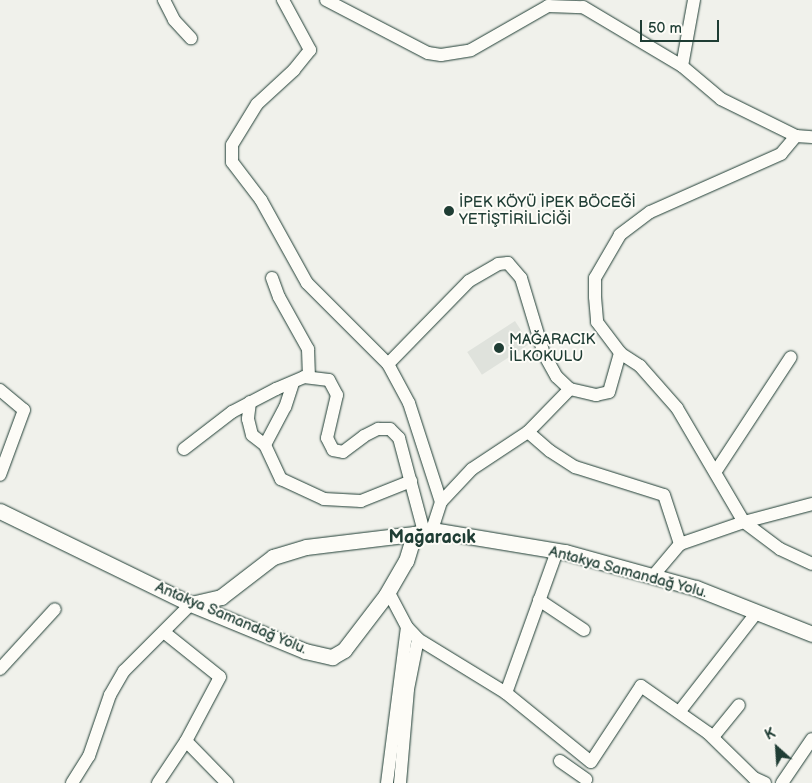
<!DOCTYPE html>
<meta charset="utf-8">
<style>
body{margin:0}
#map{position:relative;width:812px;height:783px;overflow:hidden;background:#f0f1eb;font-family:"Balsamiq Sans",sans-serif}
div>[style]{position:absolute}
.built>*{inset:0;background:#dfe2dc;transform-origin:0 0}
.roads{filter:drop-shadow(0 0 1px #1f3d34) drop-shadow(0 0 1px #1f3d34)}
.minor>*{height:12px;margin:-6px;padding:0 6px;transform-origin:6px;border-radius:6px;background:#fdfcf7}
.tertiary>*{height:15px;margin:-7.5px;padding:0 7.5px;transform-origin:7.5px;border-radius:7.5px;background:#fdfcf7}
.dots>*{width:14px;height:14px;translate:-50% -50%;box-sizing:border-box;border:2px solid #fdfcf7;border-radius:50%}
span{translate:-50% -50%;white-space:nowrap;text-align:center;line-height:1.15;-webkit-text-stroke:4px #fdfcf7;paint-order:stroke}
.poi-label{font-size:15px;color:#1f3d34}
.left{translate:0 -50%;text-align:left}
.street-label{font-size:15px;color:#1f3d34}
.quarter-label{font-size:18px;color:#1f3d34;font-weight:700}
.north{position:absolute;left:752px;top:723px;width:50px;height:50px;-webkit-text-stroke:4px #fdfcf7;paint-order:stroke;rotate:334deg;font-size:14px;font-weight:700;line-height:20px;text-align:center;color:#1f3d34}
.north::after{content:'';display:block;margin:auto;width:18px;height:22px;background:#1f3d34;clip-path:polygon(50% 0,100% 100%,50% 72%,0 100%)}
.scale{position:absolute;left:640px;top:20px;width:79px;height:22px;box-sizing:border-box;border:2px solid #1f3d34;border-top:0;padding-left:6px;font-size:15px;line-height:18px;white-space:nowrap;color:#1f3d34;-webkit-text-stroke:4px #fdfcf7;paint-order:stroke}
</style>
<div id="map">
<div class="built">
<div style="left:515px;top:321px;width:27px;height:57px;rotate:57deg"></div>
</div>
<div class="roads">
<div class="minor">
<div style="left:164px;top:0;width:22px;rotate:63deg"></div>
<div style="left:174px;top:20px;width:25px;rotate:47deg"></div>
<div style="left:283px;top:0;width:57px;rotate:61.6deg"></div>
<div style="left:310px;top:50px;width:26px;rotate:129deg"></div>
<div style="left:294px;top:70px;width:50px;rotate:137.4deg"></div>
<div style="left:257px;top:104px;width:48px;rotate:121.4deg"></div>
<div style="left:232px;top:145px;width:17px;rotate:90deg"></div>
<div style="left:232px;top:162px;width:48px;rotate:52.7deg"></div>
<div style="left:261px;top:200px;width:95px;rotate:61deg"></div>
<div style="left:307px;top:283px;width:115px;rotate:45deg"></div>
<div style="left:388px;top:364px;width:44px;rotate:61.7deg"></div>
<div style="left:409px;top:403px;width:104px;rotate:72.1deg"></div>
<div style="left:441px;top:502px;width:29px;rotate:108deg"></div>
<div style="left:326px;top:0;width:115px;rotate:27.5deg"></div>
<div style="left:428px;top:53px;width:13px;rotate:9deg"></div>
<div style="left:441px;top:55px;width:30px;rotate:-9deg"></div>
<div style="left:471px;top:50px;width:89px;rotate:-29.7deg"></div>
<div style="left:548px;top:6px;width:35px;rotate:2deg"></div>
<div style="left:583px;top:7px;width:115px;rotate:30.8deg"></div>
<div style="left:694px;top:0;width:67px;rotate:100.3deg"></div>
<div style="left:682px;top:66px;width:51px;rotate:40.2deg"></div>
<div style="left:721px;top:99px;width:84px;rotate:26.3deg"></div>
<div style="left:796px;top:136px;width:16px;rotate:4deg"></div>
<div style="left:796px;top:136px;width:23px;rotate:130deg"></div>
<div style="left:781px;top:154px;width:143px;rotate:156.1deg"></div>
<div style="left:650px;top:212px;width:38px;rotate:143deg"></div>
<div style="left:620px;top:235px;width:50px;rotate:120.2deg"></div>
<div style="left:595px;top:278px;width:19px;rotate:90deg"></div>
<div style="left:595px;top:297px;width:25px;rotate:85deg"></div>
<div style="left:597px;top:322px;width:39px;rotate:53deg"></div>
<div style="left:620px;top:353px;width:24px;rotate:33deg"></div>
<div style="left:640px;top:366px;width:56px;rotate:48.6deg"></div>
<div style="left:677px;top:408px;width:132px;rotate:59.6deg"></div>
<div style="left:744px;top:522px;width:45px;rotate:36.9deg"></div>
<div style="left:780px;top:549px;width:35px;rotate:25deg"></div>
<div style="left:272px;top:278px;width:20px;rotate:70deg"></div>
<div style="left:279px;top:297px;width:60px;rotate:60.9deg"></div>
<div style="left:308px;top:349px;width:28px;rotate:88deg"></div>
<div style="left:388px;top:364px;width:116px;rotate:-45.7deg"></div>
<div style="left:469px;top:281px;width:34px;rotate:-30deg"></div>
<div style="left:498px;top:264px;width:10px;rotate:-6deg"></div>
<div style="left:508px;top:263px;width:20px;rotate:49deg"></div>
<div style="left:521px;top:278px;width:79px;rotate:73.2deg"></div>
<div style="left:544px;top:354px;width:26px;rotate:61deg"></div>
<div style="left:557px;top:377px;width:18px;rotate:43deg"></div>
<div style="left:570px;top:389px;width:27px;rotate:13deg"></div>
<div style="left:596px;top:395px;width:13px;rotate:-13deg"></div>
<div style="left:609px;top:392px;width:41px;rotate:-74.2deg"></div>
<div style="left:293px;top:383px;width:25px;rotate:108deg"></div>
<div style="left:285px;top:407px;width:43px;rotate:117.8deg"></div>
<div style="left:265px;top:445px;width:38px;rotate:65deg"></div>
<div style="left:281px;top:479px;width:47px;rotate:24.9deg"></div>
<div style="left:324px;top:499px;width:37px;rotate:3deg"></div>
<div style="left:361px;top:501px;width:54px;rotate:-21.8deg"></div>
<div style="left:0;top:390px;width:31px;rotate:40deg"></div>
<div style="left:24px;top:410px;width:69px;rotate:110.3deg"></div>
<div style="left:250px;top:402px;width:17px;rotate:97deg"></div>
<div style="left:248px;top:419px;width:16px;rotate:76deg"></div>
<div style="left:252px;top:435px;width:16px;rotate:38deg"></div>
<div style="left:528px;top:432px;width:29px;rotate:41deg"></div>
<div style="left:550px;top:451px;width:30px;rotate:33deg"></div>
<div style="left:575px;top:467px;width:93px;rotate:17.5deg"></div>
<div style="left:664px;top:495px;width:52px;rotate:71.9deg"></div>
<div style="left:184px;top:449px;width:61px;rotate:-37.6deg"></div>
<div style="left:232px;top:412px;width:50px;rotate:-27.6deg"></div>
<div style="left:276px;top:389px;width:30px;rotate:-23deg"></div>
<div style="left:304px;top:377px;width:25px;rotate:7deg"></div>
<div style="left:329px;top:380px;width:17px;rotate:62deg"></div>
<div style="left:337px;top:395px;width:44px;rotate:103.1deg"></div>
<div style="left:327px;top:438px;width:13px;rotate:63deg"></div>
<div style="left:333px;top:450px;width:10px;rotate:11deg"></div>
<div style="left:343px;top:452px;width:26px;rotate:-37deg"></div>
<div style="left:364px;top:436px;width:16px;rotate:-27deg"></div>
<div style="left:378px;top:429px;width:12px"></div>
<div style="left:390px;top:429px;width:13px;rotate:45deg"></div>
<div style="left:399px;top:438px;width:97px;rotate:75.1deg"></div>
<div style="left:716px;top:471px;width:136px;rotate:-56.7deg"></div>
<div style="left:441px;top:502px;width:45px;rotate:-46.8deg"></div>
<div style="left:472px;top:469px;width:67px;rotate:-33.5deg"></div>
<div style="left:528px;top:432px;width:60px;rotate:-45.7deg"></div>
<div style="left:653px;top:576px;width:42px;rotate:-49.8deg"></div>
<div style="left:680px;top:544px;width:68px;rotate:-19deg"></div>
<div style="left:744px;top:522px;width:70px;rotate:-14.8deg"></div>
<div style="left:388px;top:591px;width:41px;rotate:62.2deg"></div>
<div style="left:407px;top:627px;width:16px;rotate:47deg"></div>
<div style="left:418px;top:639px;width:103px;rotate:31.5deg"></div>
<div style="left:506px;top:693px;width:109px;rotate:39.1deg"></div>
<div style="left:591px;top:762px;width:91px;rotate:-56.7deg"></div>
<div style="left:641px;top:686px;width:82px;rotate:35deg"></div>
<div style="left:708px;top:733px;width:64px;rotate:44.4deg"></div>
<div style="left:754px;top:778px;width:12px;rotate:24deg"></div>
<div style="left:539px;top:600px;width:54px;rotate:33.7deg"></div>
<div style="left:165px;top:633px;width:70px;rotate:38.7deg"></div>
<div style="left:220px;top:677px;width:72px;rotate:118deg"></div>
<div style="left:186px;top:741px;width:59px;rotate:45.7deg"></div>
<div style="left:0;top:669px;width:81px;rotate:-47.5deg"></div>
<div style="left:506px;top:693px;width:151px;rotate:-70.2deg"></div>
<div style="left:680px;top:711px;width:125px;rotate:-52.1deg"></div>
<div style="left:713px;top:737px;width:41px;rotate:-50.9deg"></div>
<div style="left:560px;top:761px;width:32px;rotate:35deg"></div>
<div style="left:72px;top:783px;width:32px;rotate:-58deg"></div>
<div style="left:89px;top:756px;width:65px;rotate:-71deg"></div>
<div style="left:110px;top:695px;width:28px;rotate:-60deg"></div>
<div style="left:124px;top:671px;width:95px;rotate:-45deg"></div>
<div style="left:158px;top:783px;width:50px;rotate:-56.3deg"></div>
<div style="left:387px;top:783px;width:157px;rotate:-82.7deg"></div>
<div style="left:400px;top:783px;width:94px;rotate:-85.1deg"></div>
<div style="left:408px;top:689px;width:51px;rotate:-78.7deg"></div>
<div style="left:782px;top:783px;width:53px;rotate:-55.7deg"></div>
</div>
<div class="tertiary">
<div style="left:0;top:511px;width:212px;rotate:26deg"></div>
<div style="left:191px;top:604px;width:123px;rotate:22.4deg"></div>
<div style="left:305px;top:651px;width:28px;rotate:13deg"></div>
<div style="left:332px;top:657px;width:14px;rotate:-30deg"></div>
<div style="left:344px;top:650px;width:69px;rotate:-52.6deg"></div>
<div style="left:386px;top:595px;width:39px;rotate:-60deg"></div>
<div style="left:406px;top:561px;width:28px;rotate:-73deg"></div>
<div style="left:414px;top:534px;width:18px;rotate:-13deg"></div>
<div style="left:432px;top:530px;width:135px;rotate:9.4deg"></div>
<div style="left:565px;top:552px;width:136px;rotate:15.4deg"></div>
<div style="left:696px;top:588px;width:125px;rotate:21.6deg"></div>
<div style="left:191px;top:604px;width:31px;rotate:-13deg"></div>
<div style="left:221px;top:597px;width:66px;rotate:-37.6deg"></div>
<div style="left:273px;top:557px;width:34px;rotate:-17deg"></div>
<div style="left:306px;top:547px;width:109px;rotate:-6.9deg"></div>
</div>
</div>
<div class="dots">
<div style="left:449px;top:211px;background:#1f3d34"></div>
<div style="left:499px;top:348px;background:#1f3d34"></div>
</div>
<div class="poi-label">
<span class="left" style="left:459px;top:211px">İPEK KÖYÜ İPEK BÖCEĞİ<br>YETİŞTİRİLİCİĞİ</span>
<span class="left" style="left:509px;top:348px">MAĞARACIK<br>İLKOKULU</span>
</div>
<div class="street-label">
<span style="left:628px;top:572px;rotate:15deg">Antakya Samandağ Yolu.</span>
<span style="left:231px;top:618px;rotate:23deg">Antakya Samandağ Yolu.</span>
</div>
<div class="quarter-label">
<span style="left:432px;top:538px">Mağaracık</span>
</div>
<div class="north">K</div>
<div class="scale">50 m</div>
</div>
